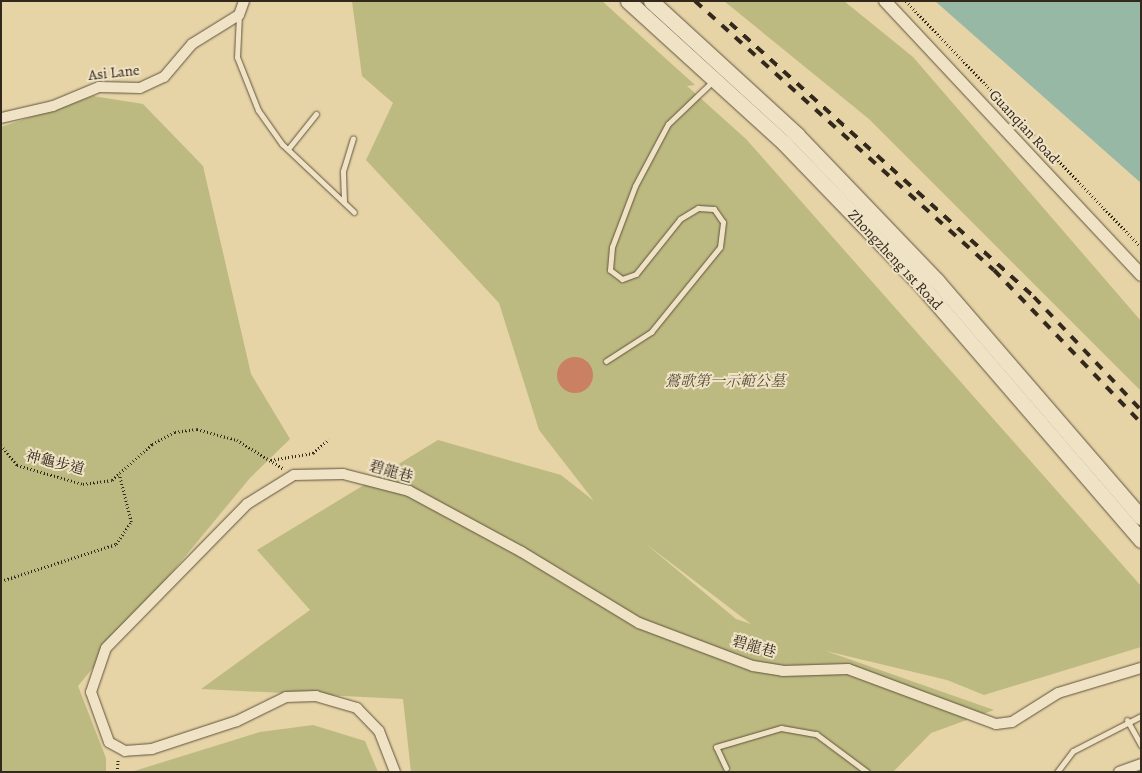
<!DOCTYPE html>
<meta charset="utf-8">
<style>
body{margin:0}
#map{position:relative;width:1142px;height:773px;overflow:hidden;background:#e6d3a6;font-family:Alegreya,"Noto Serif TC",serif}
div>[style]{position:absolute}
.green>*{inset:0;background:#bdba81}
.water>*{inset:0;background:#97b8a4}
.building>*{inset:0;background:#ca8062}
.round{border-radius:50%}
.path>*{height:2.5px;margin-top:-1.25px;transform-origin:0;background:repeating-linear-gradient(90deg,#32281c 0 1px,transparent 0 3.5px)}
.roads{filter:drop-shadow(0 0 1px #5f533e) drop-shadow(0 0 1px #5f533e)}
.service>*{height:5px;margin:-2.5px;padding:0 2.5px;transform-origin:2.5px;border-radius:2.5px;background:#efe2c5}
.minor>*{height:10px;margin:-5px;padding:0 5px;transform-origin:5px;border-radius:5px;background:#efe2c5}
.tertiary>*{height:12px;margin:-6px;padding:0 6px;transform-origin:6px;border-radius:6px;background:#efe2c5}
.secondary>*{height:15px;margin:-7.5px;padding:0 7.5px;transform-origin:7.5px;border-radius:7.5px;background:#efe2c5}
.rail>*{height:4px;margin-top:-2px;transform-origin:0;background:repeating-linear-gradient(90deg,#32281c 0 9px,transparent 0 18px)}
span{translate:-50% -50%;white-space:nowrap;text-align:center;line-height:1.15;-webkit-text-stroke:4px #efe2c5;paint-order:stroke}
.street-label{font-size:15px;color:#32281c}
.park-label{font-size:15px;color:#554c35;font-style:italic}
.frame{position:absolute;inset:0;border:2px solid #32281c;pointer-events:none}
</style>
<div id="map">
<div class="green">
<div style="clip-path:polygon(evenodd,352px 1px,602px 1px,695px 85px,687px 86px,746px 139px,1141px 586px,1141px 647px,984px 695px,947px 680px,826px 651px,994px 710px,931px 733px,893px 772px,411px 772px,403px 699px,201px 689px,310px 610px,257px 550px,438px 440px,561px 475px,594px 501px,539px 430px,499px 303px,366px 160px,393px 103px,362px 76px,352px 1px,646px 544px,751px 624px,736px 619px,646px 544px)"></div>
<div style="clip-path:polygon(724px 1px,844px 1px,913px 57px,1141px 321px,1141px 391px,869px 119px)"></div>
<div style="clip-path:polygon(93px 96px,143px 104px,203px 166px,251px 374px,290px 439px,250px 478px,78px 686px,106px 758px,106px 772px,1px 772px,1px 127px)"></div>
<div style="clip-path:polygon(313px 725px,365px 741px,378px 772px,131px 772px,260px 732px)"></div>
</div>
<div class="water">
<div style="clip-path:polygon(935px 1px,1141px 1px,1141px 183px)"></div>
</div>
<div class="building">
<div class="round" style="left:557px;top:357px;width:36px;height:36px"></div>
</div>
<div class="path">
<div style="left:906px;top:1px;width:340px;rotate:46.3deg"></div>
<div style="left:1px;top:445px;width:26px;rotate:51deg"></div>
<div style="left:17px;top:465px;width:69px;rotate:16.1deg"></div>
<div style="left:83px;top:484px;width:29px;rotate:-8deg"></div>
<div style="left:112px;top:480px;width:54px;rotate:-42deg"></div>
<div style="left:152px;top:444px;width:26px;rotate:-28deg"></div>
<div style="left:175px;top:432px;width:22px;rotate:-8deg"></div>
<div style="left:197px;top:429px;width:41px;rotate:15.4deg"></div>
<div style="left:237px;top:440px;width:55px;rotate:31.7deg"></div>
<div style="left:271px;top:460px;width:43px;rotate:-9.5deg"></div>
<div style="left:313px;top:453px;width:21px;rotate:-41deg"></div>
<div style="left:1px;top:581px;width:121px;rotate:-17.8deg"></div>
<div style="left:116px;top:544px;width:27px;rotate:-56deg"></div>
<div style="left:131px;top:522px;width:49px;rotate:-104deg"></div>
<div style="left:117px;top:772px;width:14px;rotate:-86deg"></div>
</div>
<div class="roads">
<div class="service">
<div style="left:239px;top:15px;width:42px;rotate:92.7deg"></div>
<div style="left:237px;top:57px;width:57px;rotate:68.4deg"></div>
<div style="left:258px;top:110px;width:42px;rotate:54.8deg"></div>
<div style="left:282px;top:144px;width:99px;rotate:43.4deg"></div>
<div style="left:288px;top:149px;width:45px;rotate:-51.3deg"></div>
<div style="left:344px;top:202px;width:31px;rotate:-92deg"></div>
<div style="left:343px;top:171px;width:34px;rotate:-73deg"></div>
<div style="left:606px;top:361px;width:54px;rotate:-32.8deg"></div>
<div style="left:651px;top:332px;width:109px;rotate:-50.9deg"></div>
<div style="left:720px;top:247px;width:25px;rotate:-83deg"></div>
<div style="left:723px;top:222px;width:16px;rotate:-125deg"></div>
<div style="left:714px;top:209px;width:16px;rotate:-176deg"></div>
<div style="left:698px;top:208px;width:21px;rotate:149deg"></div>
<div style="left:680px;top:219px;width:70px;rotate:128.7deg"></div>
<div style="left:636px;top:274px;width:15px;rotate:160deg"></div>
<div style="left:622px;top:279px;width:15px;rotate:-143deg"></div>
<div style="left:610px;top:270px;width:23px;rotate:-85deg"></div>
<div style="left:612px;top:247px;width:65px;rotate:-69.3deg"></div>
<div style="left:635px;top:186px;width:70px;rotate:-62deg"></div>
<div style="left:668px;top:124px;width:62px;rotate:-43.7deg"></div>
<div style="left:1127px;top:720px;width:29px;rotate:61deg"></div>
<div style="left:726px;top:768px;width:23px;rotate:-115deg"></div>
<div style="left:716px;top:747px;width:68px;rotate:-16.3deg"></div>
<div style="left:781px;top:728px;width:36px;rotate:10deg"></div>
<div style="left:816px;top:734px;width:64px;rotate:36.7deg"></div>
<div style="left:1057px;top:772px;width:26px;rotate:-53deg"></div>
<div style="left:1073px;top:751px;width:76px;rotate:-27.2deg"></div>
</div>
<div class="minor">
<div style="left:1px;top:118px;width:53px;rotate:-13deg"></div>
<div style="left:53px;top:106px;width:50px;rotate:-22.4deg"></div>
<div style="left:99px;top:87px;width:41px;rotate:1.4deg"></div>
<div style="left:140px;top:88px;width:26px;rotate:-25deg"></div>
<div style="left:164px;top:77px;width:43px;rotate:-49.7deg"></div>
<div style="left:192px;top:44px;width:55px;rotate:-31.7deg"></div>
<div style="left:239px;top:15px;width:15px;rotate:-70deg"></div>
<div style="left:395px;top:772px;width:44px;rotate:-111.3deg"></div>
<div style="left:379px;top:731px;width:32px;rotate:-134deg"></div>
<div style="left:357px;top:708px;width:43px;rotate:-163.7deg"></div>
<div style="left:316px;top:696px;width:30px;rotate:178deg"></div>
<div style="left:286px;top:697px;width:55px;rotate:153.9deg"></div>
<div style="left:237px;top:721px;width:89px;rotate:161.8deg"></div>
<div style="left:152px;top:749px;width:27px;rotate:176deg"></div>
<div style="left:125px;top:751px;width:18px;rotate:-151deg"></div>
<div style="left:109px;top:742px;width:53px;rotate:-109.8deg"></div>
<div style="left:91px;top:692px;width:46px;rotate:-71.2deg"></div>
<div style="left:106px;top:648px;width:202px;rotate:-45.6deg"></div>
<div style="left:247px;top:504px;width:55px;rotate:-31.7deg"></div>
<div style="left:294px;top:475px;width:49px;rotate:-1.2deg"></div>
<div style="left:343px;top:474px;width:68px;rotate:14.4deg"></div>
<div style="left:409px;top:491px;width:128px;rotate:28.4deg"></div>
<div style="left:522px;top:552px;width:137px;rotate:31.3deg"></div>
<div style="left:639px;top:623px;width:122px;rotate:20.7deg"></div>
<div style="left:753px;top:666px;width:30px;rotate:9deg"></div>
<div style="left:783px;top:671px;width:65px;rotate:-1.8deg"></div>
<div style="left:848px;top:669px;width:158px;rotate:20.4deg"></div>
<div style="left:996px;top:724px;width:16px;rotate:-7deg"></div>
<div style="left:1012px;top:722px;width:54px;rotate:-32.2deg"></div>
<div style="left:1058px;top:693px;width:87px;rotate:-16.8deg"></div>
<div style="left:1119px;top:772px;width:23px;rotate:-20deg"></div>
</div>
<div class="tertiary">
<div style="left:885px;top:1px;width:375px;rotate:46.9deg"></div>
</div>
<div class="secondary">
<div style="left:628px;top:1px;width:211px;rotate:42.3deg"></div>
<div style="left:784px;top:143px;width:197px;rotate:46deg"></div>
<div style="left:921px;top:285px;width:337px;rotate:49.2deg"></div>
<div style="left:651px;top:1px;width:198px;rotate:42.5deg"></div>
<div style="left:797px;top:135px;width:202px;rotate:46.2deg"></div>
<div style="left:937px;top:281px;width:312px;rotate:49.2deg"></div>
</div>
</div>
<div class="rail">
<div style="left:695px;top:1px;width:402px;rotate:42deg"></div>
<div style="left:994px;top:270px;width:212px;rotate:46.1deg"></div>
<div style="left:730px;top:23px;width:409px;rotate:42deg"></div>
<div style="left:1034px;top:297px;width:156px;rotate:46.6deg"></div>
</div>
<div class="street-label">
<span style="left:114px;top:73px;rotate:-6deg">Asi Lane</span>
<span style="left:1024px;top:127px;rotate:47deg">Guanqian Road</span>
<span style="left:895px;top:260px;rotate:47deg">Zhongzheng 1st Road</span>
<span style="left:55px;top:463px;rotate:14deg">神龜步道</span>
<span style="left:391px;top:472px;rotate:16deg">碧龍巷</span>
<span style="left:754px;top:647px;rotate:16deg">碧龍巷</span>
</div>
<div class="park-label">
<span style="left:725px;top:382px">鶯歌第一示範公墓</span>
</div>
<div class="frame"></div>
</div>
